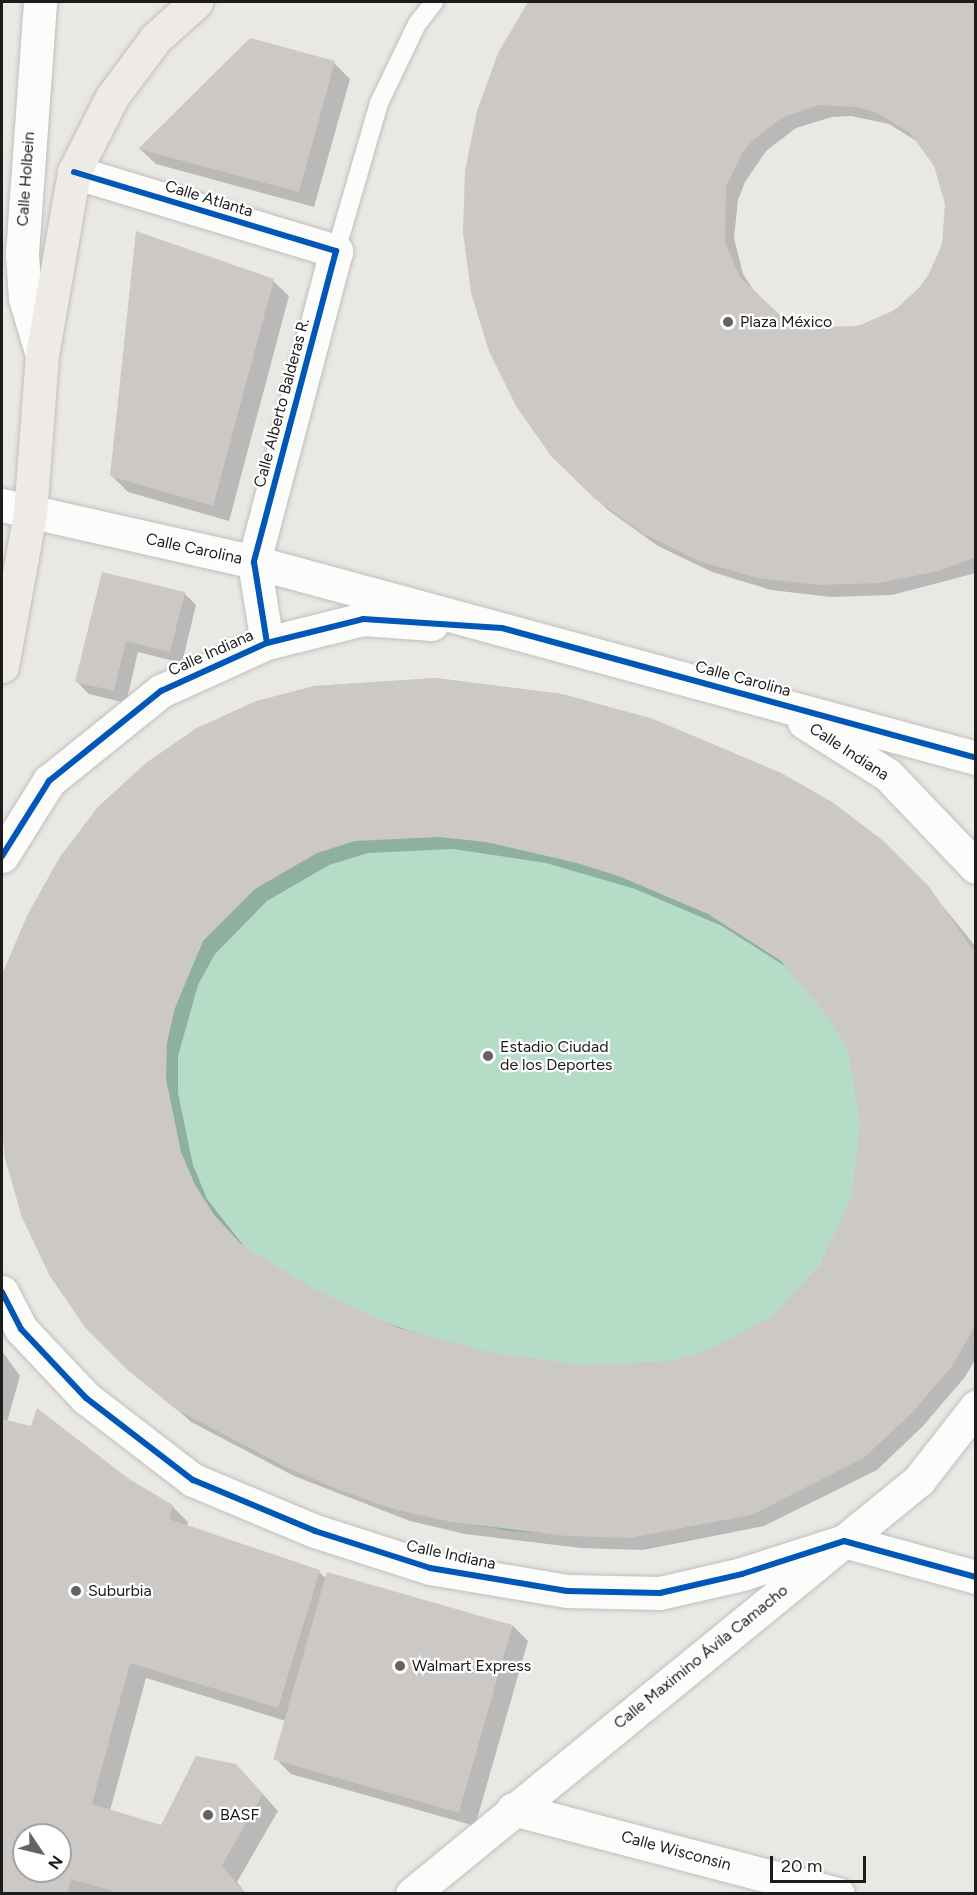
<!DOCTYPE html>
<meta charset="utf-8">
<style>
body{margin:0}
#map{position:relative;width:977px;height:1895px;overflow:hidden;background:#eae8e5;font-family:Figtree,sans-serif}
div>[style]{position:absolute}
.pitch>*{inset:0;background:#b5dcc7}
.shadow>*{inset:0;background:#0003}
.building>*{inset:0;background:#cbc8c6;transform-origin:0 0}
.roads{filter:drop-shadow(0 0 2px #c0bfbd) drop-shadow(0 0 2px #c0bfbd)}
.lane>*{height:18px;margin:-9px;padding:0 9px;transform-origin:9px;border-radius:9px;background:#fcfcfb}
.street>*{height:33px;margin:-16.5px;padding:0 16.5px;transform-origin:16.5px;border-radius:16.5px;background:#fcfcfb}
.primary>*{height:33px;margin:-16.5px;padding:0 16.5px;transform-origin:16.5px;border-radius:16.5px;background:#eeeae5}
.cycleway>*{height:6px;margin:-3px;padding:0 3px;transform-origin:3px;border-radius:3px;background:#0057b8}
.dots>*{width:16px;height:16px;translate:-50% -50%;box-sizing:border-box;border:3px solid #fff;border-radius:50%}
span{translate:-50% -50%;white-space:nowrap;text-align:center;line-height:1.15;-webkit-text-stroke:4.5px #fff;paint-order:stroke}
.street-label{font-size:16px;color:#1c1c1c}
.poi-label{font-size:16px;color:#1c1c1c}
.left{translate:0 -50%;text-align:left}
.frame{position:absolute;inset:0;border:3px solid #1c1c1c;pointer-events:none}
.north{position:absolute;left:12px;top:1823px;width:60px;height:60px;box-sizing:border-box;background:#fff;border:2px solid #a4a4a4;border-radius:50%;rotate:125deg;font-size:16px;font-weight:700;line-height:24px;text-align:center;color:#1c1c1c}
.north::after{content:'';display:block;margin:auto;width:21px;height:27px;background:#646362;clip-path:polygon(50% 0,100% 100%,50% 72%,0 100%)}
.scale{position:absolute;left:770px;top:1856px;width:96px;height:27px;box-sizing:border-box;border:3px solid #1c1c1c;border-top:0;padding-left:8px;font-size:18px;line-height:21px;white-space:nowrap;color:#1c1c1c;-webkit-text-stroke:4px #fff;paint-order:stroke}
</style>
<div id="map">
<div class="pitch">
<div style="clip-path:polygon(436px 678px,562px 694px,653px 719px,781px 773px,832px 802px,882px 840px,929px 887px,975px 954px,911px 1414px,864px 1458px,752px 1515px,630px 1538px,509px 1531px,396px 1510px,280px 1465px,177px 1410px,129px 1371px,85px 1327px,50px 1276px,22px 1217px,5px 1158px,2px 1128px,3px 972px,28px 914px,60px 857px,98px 807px,146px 763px,197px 728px,314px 686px)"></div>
</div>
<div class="shadow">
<div style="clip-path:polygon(evenodd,530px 2px,976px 2px,976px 573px,892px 595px,831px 597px,771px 590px,712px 572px,658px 546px,608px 510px,552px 455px,500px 54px,530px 2px,851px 116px,889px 124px,918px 142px,936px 165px,943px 184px,947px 225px,936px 265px,912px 298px,878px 321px,838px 330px,797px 323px,779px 316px,760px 300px,743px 274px,734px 238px,738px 200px,745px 182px,766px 151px,796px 128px,832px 117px,851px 116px)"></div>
<div style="clip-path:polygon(334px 63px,350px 79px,314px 207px,156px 164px,140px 149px)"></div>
<div style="clip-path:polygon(273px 281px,289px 296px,229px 521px,128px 492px,112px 476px)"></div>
<div style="clip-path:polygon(103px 574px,184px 593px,196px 605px,182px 663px,138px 652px,126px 703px,89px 694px,77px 682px)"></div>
<div style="clip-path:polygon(evenodd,147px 764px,928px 888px,976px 947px,976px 1358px,965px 1377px,923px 1426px,877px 1470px,764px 1526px,643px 1550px,581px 1548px,465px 1534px,410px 1521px,294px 1476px,191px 1422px,100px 1339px,6px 1157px,2px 1091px,4px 973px,147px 764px,453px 849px,546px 863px,635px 889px,722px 926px,791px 970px,829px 1016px,849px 1049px,862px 1122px,854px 1196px,822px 1266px,770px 1318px,706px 1352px,670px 1363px,583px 1366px,487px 1354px,444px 1343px,354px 1311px,269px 1267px,247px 1250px,207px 1199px,193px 1165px,178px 1093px,178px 1056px,198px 985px,215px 954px,267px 901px,329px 865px,368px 853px,453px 849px)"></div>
<div style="clip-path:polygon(evenodd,2px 1351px,20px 1376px,7px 1422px,128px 1481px,172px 1506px,188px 1522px,187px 1527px,319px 1572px,327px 1579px,512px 1625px,528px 1641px,475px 1826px,291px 1774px,275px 1758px,286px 1721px,146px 1678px,110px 1811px,161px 1827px,252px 1782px,278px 1811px,237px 1882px,246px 1894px,2px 1894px,2px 1351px,24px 1835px,60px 1835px,60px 1871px,24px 1871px,24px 1835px)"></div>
</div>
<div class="building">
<div style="clip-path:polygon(evenodd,528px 2px,976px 2px,976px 557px,939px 571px,879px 583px,818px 585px,757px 578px,699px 561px,644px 534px,594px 498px,551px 456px,516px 406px,489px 351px,471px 293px,463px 232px,465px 171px,477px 111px,498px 53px,528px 2px,819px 105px,856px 107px,876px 112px,910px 133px,934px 166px,945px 204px,942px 245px,925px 282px,895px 310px,858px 326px,817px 327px,780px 315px,740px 277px,725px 243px,726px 187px,742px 153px,754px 139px,783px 117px,819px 105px)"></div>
<div style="clip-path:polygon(250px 38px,335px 61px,299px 192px,138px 149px)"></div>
<div style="clip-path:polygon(136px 231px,274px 279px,213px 506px,110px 476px)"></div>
<div style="clip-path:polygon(102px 572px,185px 592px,170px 652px,126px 641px,114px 691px,75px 682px)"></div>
<div style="clip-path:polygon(evenodd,436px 678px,562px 694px,653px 719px,781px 773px,832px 802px,882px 840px,929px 887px,976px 954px,976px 1324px,953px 1365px,911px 1414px,864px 1458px,752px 1515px,630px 1538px,567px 1536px,452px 1522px,396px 1510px,337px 1489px,281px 1465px,177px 1410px,129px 1371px,85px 1327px,50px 1276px,22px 1217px,5px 1158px,2px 1128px,3px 972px,28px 914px,60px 857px,98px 807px,146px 763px,197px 728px,256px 701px,314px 686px,436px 678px,439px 837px,486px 842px,577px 863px,621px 877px,708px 914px,781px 961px,828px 1017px,848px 1050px,860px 1123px,852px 1196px,820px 1265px,770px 1317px,706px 1351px,669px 1361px,584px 1365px,488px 1352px,399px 1328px,312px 1288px,241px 1244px,215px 1216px,195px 1185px,181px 1152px,166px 1079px,167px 1043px,175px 1008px,203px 941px,255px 889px,317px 853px,355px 841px,439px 837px)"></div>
<div style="clip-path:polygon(evenodd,37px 1408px,129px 1479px,173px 1505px,169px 1519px,320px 1570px,278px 1708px,130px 1663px,92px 1804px,161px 1825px,196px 1756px,236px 1764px,263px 1794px,222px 1865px,245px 1894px,123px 1894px,71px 1879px,67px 1894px,2px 1894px,2px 1419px,31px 1426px,37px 1408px,24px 1835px,60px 1835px,60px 1871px,24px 1871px,24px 1835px)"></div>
<div style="left:327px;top:1572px;width:193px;height:195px;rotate:16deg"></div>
</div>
<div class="roads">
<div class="lane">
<div style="left:336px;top:251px;width:154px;rotate:-73.8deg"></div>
<div style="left:379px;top:103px;width:88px;rotate:-64.3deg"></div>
<div style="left:417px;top:24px;width:28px;rotate:-52deg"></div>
</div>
<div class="street">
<div style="left:40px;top:2px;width:253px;rotate:94.1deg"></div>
<div style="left:22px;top:254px;width:44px;rotate:86.1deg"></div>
<div style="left:25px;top:298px;width:59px;rotate:73.4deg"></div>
<div style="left:74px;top:172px;width:274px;rotate:16.8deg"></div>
<div style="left:336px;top:251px;width:322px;rotate:104.8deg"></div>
<div style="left:254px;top:562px;width:82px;rotate:80.9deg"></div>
<div style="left:2px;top:505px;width:258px;rotate:12.7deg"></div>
<div style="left:254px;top:562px;width:748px;rotate:15.19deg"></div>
<div style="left:804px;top:722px;width:99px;rotate:32.2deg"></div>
<div style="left:888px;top:775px;width:127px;rotate:46.3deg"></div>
<div style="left:2px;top:856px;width:89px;rotate:-57.9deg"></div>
<div style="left:49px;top:781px;width:144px;rotate:-38.8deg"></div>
<div style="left:161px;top:691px;width:116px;rotate:-24.4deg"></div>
<div style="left:267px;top:643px;width:99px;rotate:-14deg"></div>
<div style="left:363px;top:619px;width:69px;rotate:4.1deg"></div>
<div style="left:2px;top:1292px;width:42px;rotate:62.8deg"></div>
<div style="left:21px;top:1329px;width:95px;rotate:46.7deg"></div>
<div style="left:86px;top:1398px;width:135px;rotate:37.5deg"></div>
<div style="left:193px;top:1480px;width:132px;rotate:22.7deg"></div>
<div style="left:315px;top:1531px;width:121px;rotate:17.8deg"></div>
<div style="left:430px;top:1568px;width:139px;rotate:9.5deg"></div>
<div style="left:567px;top:1591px;width:93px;rotate:1.2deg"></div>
<div style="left:660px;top:1593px;width:84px;rotate:-13deg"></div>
<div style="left:742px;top:1574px;width:107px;rotate:-17.9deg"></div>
<div style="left:844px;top:1541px;width:137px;rotate:15.3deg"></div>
<div style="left:513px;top:1809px;width:336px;rotate:14.7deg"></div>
<div style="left:412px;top:1894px;width:655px;rotate:-39.23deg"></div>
<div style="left:919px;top:1480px;width:93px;rotate:-52deg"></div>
</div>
<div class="primary">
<div style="left:2px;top:666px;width:155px;rotate:-79.6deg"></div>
<div style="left:30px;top:514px;width:159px;rotate:-85.7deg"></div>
<div style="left:42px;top:355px;width:186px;rotate:-80.1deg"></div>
<div style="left:74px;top:172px;width:84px;rotate:-63.1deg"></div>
<div style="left:112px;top:97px;width:74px;rotate:-53.3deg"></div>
<div style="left:156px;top:38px;width:54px;rotate:-42deg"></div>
</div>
</div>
<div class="cycleway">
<div style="left:74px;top:172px;width:274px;rotate:16.8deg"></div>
<div style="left:336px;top:251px;width:322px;rotate:104.8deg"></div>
<div style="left:254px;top:562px;width:82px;rotate:80.9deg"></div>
<div style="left:2px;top:856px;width:89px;rotate:-57.9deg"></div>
<div style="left:49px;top:781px;width:144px;rotate:-38.8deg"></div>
<div style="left:161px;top:691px;width:116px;rotate:-24.4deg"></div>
<div style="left:267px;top:643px;width:99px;rotate:-14deg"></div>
<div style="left:363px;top:619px;width:139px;rotate:3.7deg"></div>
<div style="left:502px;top:628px;width:492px;rotate:15.3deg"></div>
<div style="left:2px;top:1292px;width:42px;rotate:62.8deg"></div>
<div style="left:21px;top:1329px;width:95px;rotate:46.7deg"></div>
<div style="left:86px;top:1398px;width:135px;rotate:37.5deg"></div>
<div style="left:193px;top:1480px;width:132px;rotate:22.7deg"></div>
<div style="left:315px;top:1531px;width:121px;rotate:17.8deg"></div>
<div style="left:430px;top:1568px;width:139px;rotate:9.5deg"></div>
<div style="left:567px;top:1591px;width:93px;rotate:1.2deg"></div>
<div style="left:660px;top:1593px;width:84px;rotate:-13deg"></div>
<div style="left:742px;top:1574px;width:107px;rotate:-17.9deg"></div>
<div style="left:844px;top:1541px;width:137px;rotate:15.3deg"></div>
</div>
<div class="dots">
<div style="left:728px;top:322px;background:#646362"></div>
<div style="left:488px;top:1056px;background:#646362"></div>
<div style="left:76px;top:1591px;background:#646362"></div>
<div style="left:400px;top:1666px;background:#646362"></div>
<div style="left:208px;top:1815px;background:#646362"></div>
</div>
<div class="street-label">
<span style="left:26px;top:179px;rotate:-86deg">Calle Holbein</span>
<span style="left:209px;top:199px;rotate:17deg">Calle Atlanta</span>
<span style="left:282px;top:403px;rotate:-75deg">Calle Alberto Balderas R.</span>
<span style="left:194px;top:549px;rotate:12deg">Calle Carolina</span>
<span style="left:211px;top:653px;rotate:-24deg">Calle Indiana</span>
<span style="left:743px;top:679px;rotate:15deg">Calle Carolina</span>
<span style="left:849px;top:752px;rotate:33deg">Calle Indiana</span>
<span style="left:451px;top:1555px;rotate:12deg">Calle Indiana</span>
<span style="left:701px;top:1657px;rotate:-39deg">Calle Maximino Ávila Camacho</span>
<span style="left:676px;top:1851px;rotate:15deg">Calle Wisconsin</span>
</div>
<div class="poi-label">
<span class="left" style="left:740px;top:322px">Plaza México</span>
<span class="left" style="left:500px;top:1056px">Estadio Ciudad<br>de los Deportes</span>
<span class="left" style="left:88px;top:1591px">Suburbia</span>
<span class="left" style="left:412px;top:1666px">Walmart Express</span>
<span class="left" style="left:220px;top:1815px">BASF</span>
</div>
<div class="frame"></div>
<div class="north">N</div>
<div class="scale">20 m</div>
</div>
